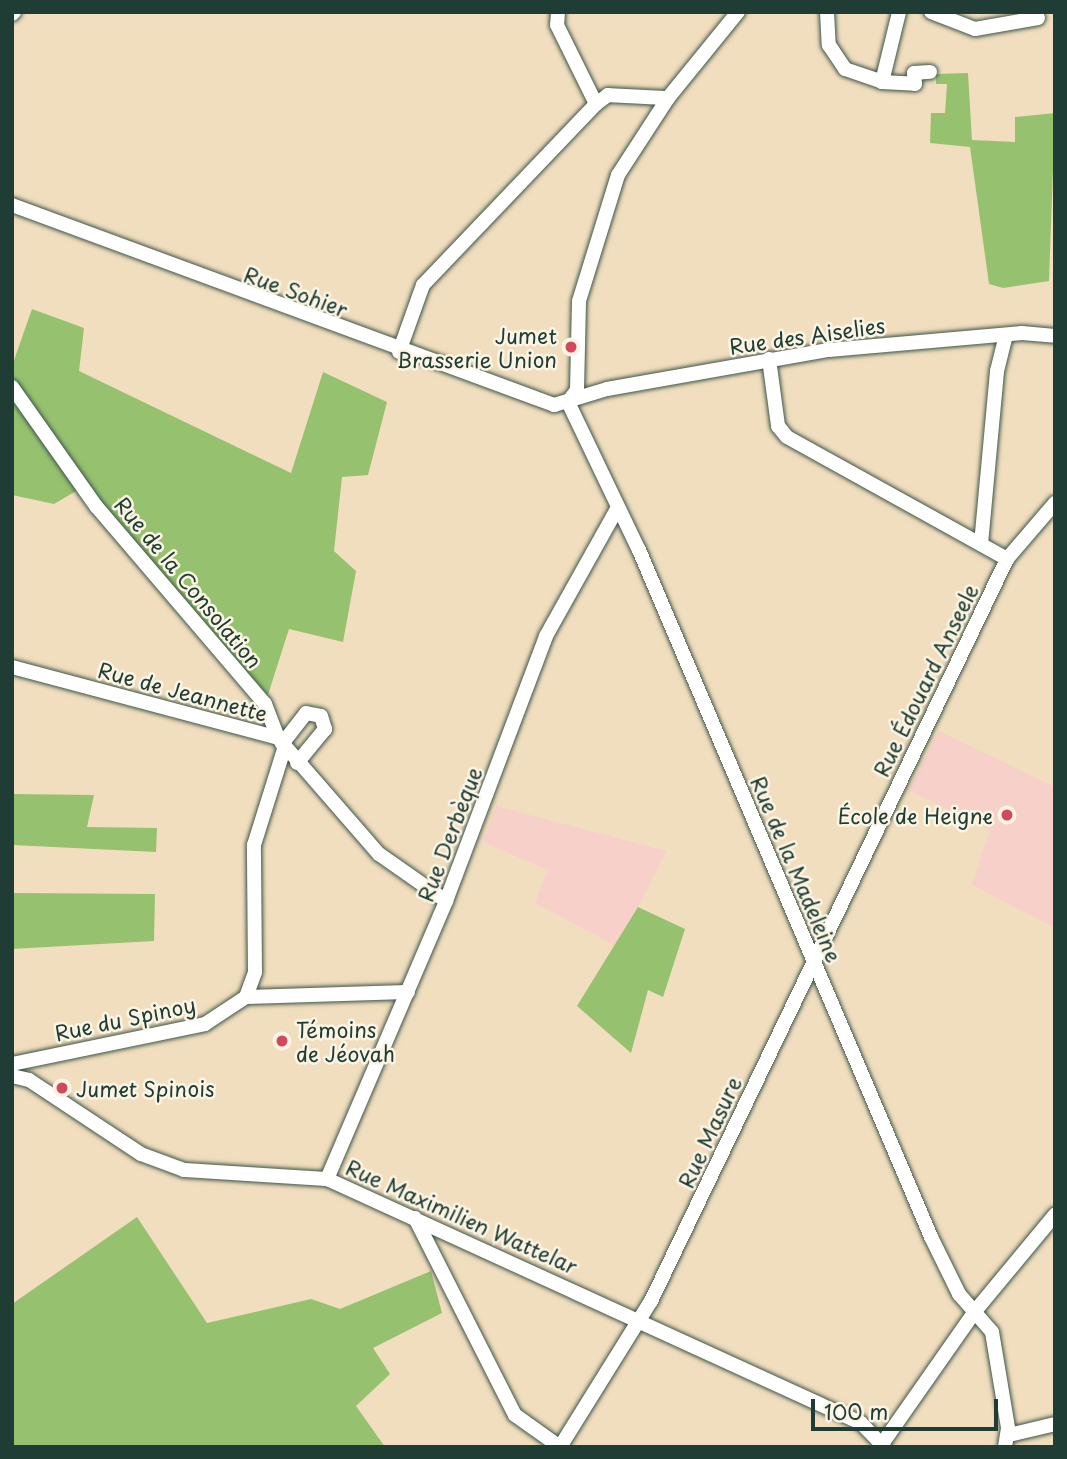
<!DOCTYPE html>
<meta charset="utf-8">
<style>
body{margin:0}
#map{position:relative;width:1067px;height:1459px;overflow:hidden;background:#f1debe;font-family:"Playpen Sans",sans-serif}
div>[style]{position:absolute}
.built>*{inset:0;background:#f7d0c9}
.green>*{inset:0;background:#96c270}
.roads{filter:drop-shadow(0 0 2px #3e5549) drop-shadow(0 0 2px #3e5549)}
.minor>*{height:14px;margin:-7px;padding:0 7px;transform-origin:7px;border-radius:7px;background:#fff}
.dots>*{width:19px;height:19px;translate:-50% -50%;box-sizing:border-box;border:4px solid #fcf5e5;border-radius:50%}
span{translate:-50% -50%;white-space:nowrap;text-align:center;line-height:1.15;-webkit-text-stroke:5px #fcf5e5;paint-order:stroke}
.street-label{font-size:21px;color:#1f3d34}
.poi-label{font-size:21px;color:#1f3d34}
.right{translate:-100% -50%;text-align:right}
.left{translate:0 -50%;text-align:left}
.frame{position:absolute;inset:0;border:14px solid #1f3d34;pointer-events:none}
.scale{position:absolute;left:811px;top:1399px;width:187px;height:32px;box-sizing:border-box;border:4px solid #1f3d34;border-top:0;padding-left:9px;font-size:21px;line-height:24px;white-space:nowrap;color:#1f3d34;-webkit-text-stroke:5px #fcf5e5;paint-order:stroke}
</style>
<div id="map">
<div class="built">
<div style="clip-path:polygon(939px 731px,1055px 787px,1055px 928px,972px 885px,990px 830px,908px 790px)"></div>
<div style="clip-path:polygon(496px 806px,666px 851px,618px 947px,535px 903px,548px 870px,483px 842px)"></div>
</div>
<div class="green">
<div style="clip-path:polygon(968px 73px,972px 140px,1015px 142px,1015px 117px,1055px 113px,1049px 281px,1003px 288px,989px 284px,970px 147px,930px 143px,931px 113px,945px 113px,947px 84px,936px 84px,936px 74px)"></div>
<div style="clip-path:polygon(32px 309px,84px 328px,79px 371px,291px 473px,323px 372px,387px 402px,368px 475px,342px 477px,334px 551px,356px 571px,343px 642px,289px 629px,265px 704px,83px 487px,54px 504px,12px 495px,12px 366px)"></div>
<div style="clip-path:polygon(12px 794px,94px 795px,87px 827px,157px 828px,156px 852px,12px 845px)"></div>
<div style="clip-path:polygon(12px 893px,155px 894px,154px 941px,12px 949px)"></div>
<div style="clip-path:polygon(638px 907px,685px 929px,663px 997px,648px 990px,631px 1053px,577px 1006px)"></div>
<div style="clip-path:polygon(137px 1217px,207px 1323px,311px 1299px,340px 1309px,431px 1271px,442px 1313px,373px 1348px,390px 1374px,356px 1406px,385px 1447px,12px 1447px,12px 1304px)"></div>
</div>
<div class="roads">
<div class="minor">
<div style="left:558px;top:12px;width:13px;rotate:94deg"></div>
<div style="left:557px;top:25px;width:88px;rotate:63.7deg"></div>
<div style="left:827px;top:12px;width:33px;rotate:87deg"></div>
<div style="left:829px;top:45px;width:29px;rotate:56deg"></div>
<div style="left:845px;top:69px;width:39px;rotate:19deg"></div>
<div style="left:882px;top:82px;width:33px;rotate:3deg"></div>
<div style="left:915px;top:84px;width:11px;rotate:-95deg"></div>
<div style="left:914px;top:73px;width:16px;rotate:-4deg"></div>
<div style="left:931px;top:12px;width:47px;rotate:21.1deg"></div>
<div style="left:975px;top:29px;width:64px;rotate:-9.9deg"></div>
<div style="left:12px;top:14px;width:3px;rotate:-45deg"></div>
<div style="left:882px;top:82px;width:72px;rotate:-76.3deg"></div>
<div style="left:12px;top:205px;width:578px;rotate:20.25deg"></div>
<div style="left:554px;top:405px;width:55px;rotate:-16.8deg"></div>
<div style="left:607px;top:389px;width:225px;rotate:-10deg"></div>
<div style="left:829px;top:350px;width:194px;rotate:-5deg"></div>
<div style="left:1022px;top:333px;width:33px;rotate:5deg"></div>
<div style="left:399px;top:352px;width:71px;rotate:-70.3deg"></div>
<div style="left:423px;top:285px;width:250px;rotate:-46.3deg"></div>
<div style="left:596px;top:104px;width:15px;rotate:-37deg"></div>
<div style="left:608px;top:95px;width:60px;rotate:2.9deg"></div>
<div style="left:769px;top:359px;width:68px;rotate:82.3deg"></div>
<div style="left:778px;top:426px;width:14px;rotate:51deg"></div>
<div style="left:787px;top:437px;width:252px;rotate:29deg"></div>
<div style="left:12px;top:387px;width:146px;rotate:54.8deg"></div>
<div style="left:96px;top:506px;width:260px;rotate:49.5deg"></div>
<div style="left:265px;top:704px;width:36px;rotate:69deg"></div>
<div style="left:568px;top:402px;width:164px;rotate:64.4deg"></div>
<div style="left:639px;top:550px;width:746px;rotate:66.97deg"></div>
<div style="left:931px;top:1237px;width:64px;rotate:63.8deg"></div>
<div style="left:959px;top:1294px;width:50px;rotate:49deg"></div>
<div style="left:992px;top:1332px;width:97px;rotate:80.5deg"></div>
<div style="left:1008px;top:1428px;width:19px;rotate:99deg"></div>
<div style="left:568px;top:402px;width:15px;rotate:-53deg"></div>
<div style="left:577px;top:390px;width:89px;rotate:-88.7deg"></div>
<div style="left:579px;top:301px;width:132px;rotate:-72.8deg"></div>
<div style="left:618px;top:175px;width:92px;rotate:-57deg"></div>
<div style="left:668px;top:98px;width:111px;rotate:-50.9deg"></div>
<div style="left:981px;top:544px;width:174px;rotate:-84.7deg"></div>
<div style="left:997px;top:371px;width:37px;rotate:-76deg"></div>
<div style="left:12px;top:667px;width:275px;rotate:14.9deg"></div>
<div style="left:278px;top:738px;width:154px;rotate:49deg"></div>
<div style="left:379px;top:854px;width:82px;rotate:35deg"></div>
<div style="left:282px;top:744px;width:39px;rotate:-52deg"></div>
<div style="left:306px;top:713px;width:15px;rotate:11deg"></div>
<div style="left:321px;top:716px;width:14px;rotate:73deg"></div>
<div style="left:325px;top:729px;width:44px;rotate:129.5deg"></div>
<div style="left:246px;top:997px;width:27px;rotate:-70deg"></div>
<div style="left:255px;top:972px;width:127px;rotate:-90.5deg"></div>
<div style="left:254px;top:845px;width:101px;rotate:-72.6deg"></div>
<div style="left:12px;top:1064px;width:197px;rotate:-11.7deg"></div>
<div style="left:205px;top:1024px;width:49px;rotate:-33.4deg"></div>
<div style="left:246px;top:997px;width:162px;rotate:-1.8deg"></div>
<div style="left:12px;top:1076px;width:17px;rotate:13deg"></div>
<div style="left:29px;top:1080px;width:134px;rotate:33.5deg"></div>
<div style="left:141px;top:1154px;width:46px;rotate:20.4deg"></div>
<div style="left:184px;top:1170px;width:143px;rotate:3.6deg"></div>
<div style="left:327px;top:1179px;width:587px;rotate:24.56deg"></div>
<div style="left:861px;top:1423px;width:33px;rotate:46deg"></div>
<div style="left:327px;top:1179px;width:302px;rotate:-66.8deg"></div>
<div style="left:446px;top:901px;width:283px;rotate:-69.3deg"></div>
<div style="left:546px;top:636px;width:145px;rotate:-60.8deg"></div>
<div style="left:415px;top:1218px;width:221px;rotate:63.1deg"></div>
<div style="left:515px;top:1415px;width:55px;rotate:35.4deg"></div>
<div style="left:1009px;top:1435px;width:47px;rotate:-13.4deg"></div>
<div style="left:882px;top:1444px;width:164px;rotate:-55deg"></div>
<div style="left:976px;top:1310px;width:124px;rotate:-50.3deg"></div>
<div style="left:560px;top:1447px;width:172px;rotate:-58.1deg"></div>
<div style="left:651px;top:1301px;width:823px;rotate:-64.37deg"></div>
<div style="left:1007px;top:559px;width:74px;rotate:-49.4deg"></div>
</div>
</div>
<div class="dots">
<div style="left:571px;top:347px;background:#d1495b"></div>
<div style="left:1007px;top:815px;background:#d1495b"></div>
<div style="left:282px;top:1041px;background:#d1495b"></div>
<div style="left:62px;top:1088px;background:#d1495b"></div>
</div>
<div class="street-label">
<span style="left:296px;top:291px;rotate:20deg">Rue Sohier</span>
<span style="left:807px;top:335px;rotate:-8deg">Rue des Aiselies</span>
<span style="left:189px;top:582px;rotate:50deg">Rue de la Consolation</span>
<span style="left:925px;top:680px;rotate:-64deg">Rue Édouard Anseele</span>
<span style="left:183px;top:691px;rotate:15deg">Rue de Jeannette</span>
<span style="left:449px;top:834px;rotate:-69deg">Rue Derbèque</span>
<span style="left:797px;top:869px;rotate:67deg">Rue de la Madeleine</span>
<span style="left:125px;top:1018px;rotate:-12deg">Rue du Spinoy</span>
<span style="left:709px;top:1132px;rotate:-65deg">Rue Masure</span>
<span style="left:462px;top:1216px;rotate:24deg">Rue Maximilien Wattelar</span>
</div>
<div class="poi-label">
<span class="right" style="left:557px;top:347px">Jumet<br>Brasserie Union</span>
<span class="right" style="left:993px;top:815px">École de Heigne</span>
<span class="left" style="left:296px;top:1041px">Témoins<br>de Jéovah</span>
<span class="left" style="left:76px;top:1088px">Jumet Spinois</span>
</div>
<div class="frame"></div>
<div class="scale">100 m</div>
</div>
